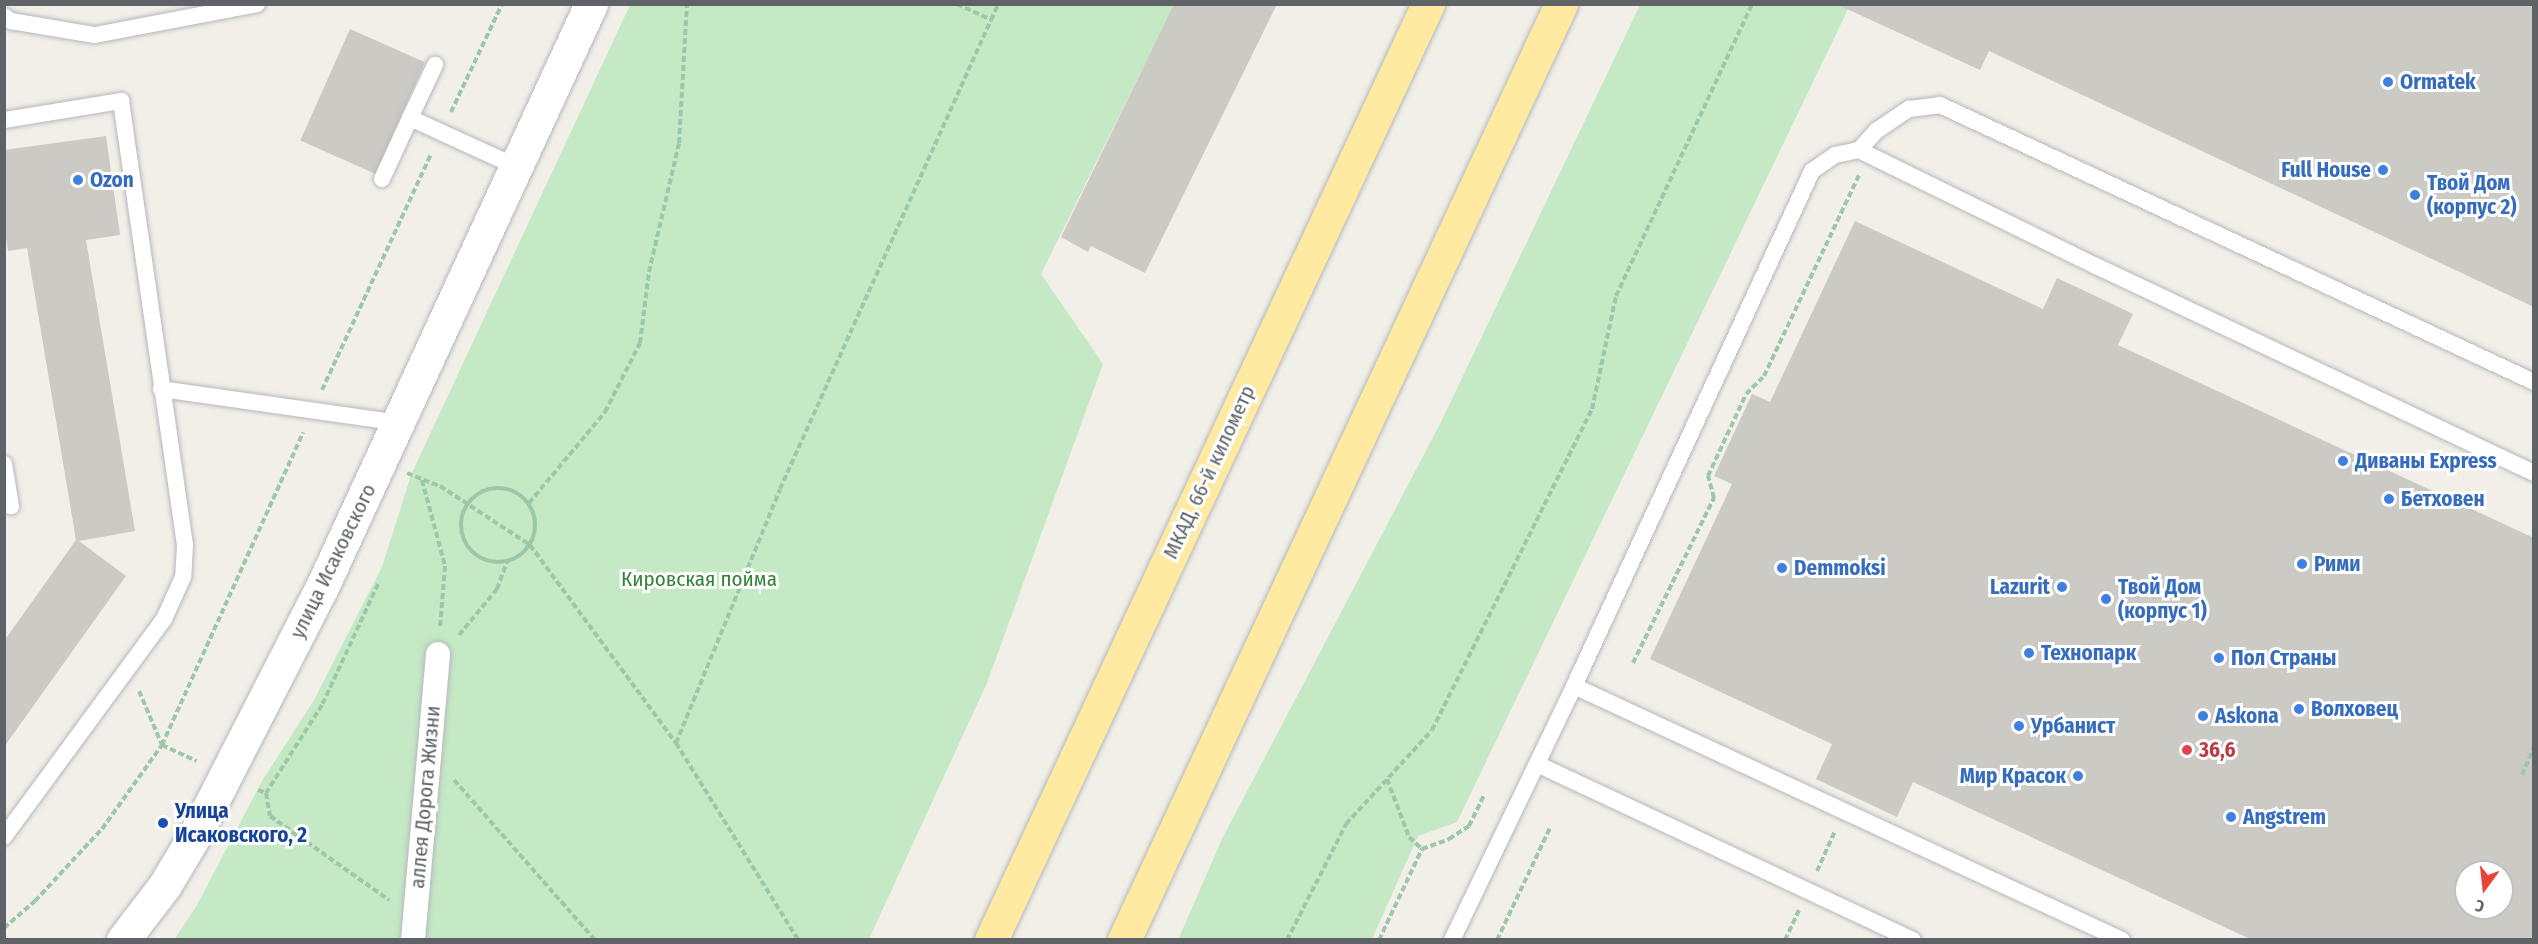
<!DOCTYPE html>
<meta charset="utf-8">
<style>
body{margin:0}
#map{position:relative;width:2538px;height:944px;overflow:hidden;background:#f1efe8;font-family:"Fira Sans Condensed",sans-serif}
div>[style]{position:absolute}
.green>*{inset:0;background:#c5e8c5}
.building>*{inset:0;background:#cccac5;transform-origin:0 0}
.path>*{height:4px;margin-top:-2px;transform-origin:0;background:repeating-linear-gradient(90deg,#9cc7a9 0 6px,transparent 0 9px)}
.path>.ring{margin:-2px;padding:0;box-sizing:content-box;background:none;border:4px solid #9cc7a9;border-radius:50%}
.roads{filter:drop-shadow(0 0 2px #b5b8bc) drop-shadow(0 0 2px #b5b8bc)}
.service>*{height:16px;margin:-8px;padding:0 8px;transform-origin:8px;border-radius:8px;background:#fff}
.pedestrian>*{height:24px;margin:-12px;padding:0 12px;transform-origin:12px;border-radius:12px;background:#fff}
.tertiary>*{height:33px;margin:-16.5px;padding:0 16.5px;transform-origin:16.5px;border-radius:16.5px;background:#fff}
.trunk>*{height:33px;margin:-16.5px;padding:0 16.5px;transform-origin:16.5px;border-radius:16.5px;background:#feeaa1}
.dots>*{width:16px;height:16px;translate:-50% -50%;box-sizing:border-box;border:3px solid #fff;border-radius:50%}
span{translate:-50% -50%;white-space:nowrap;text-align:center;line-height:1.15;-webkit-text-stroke:6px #fff;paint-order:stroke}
.shop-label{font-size:21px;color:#366cbe;font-weight:700}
.left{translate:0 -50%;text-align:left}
.right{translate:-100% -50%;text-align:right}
.street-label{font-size:21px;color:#5f6368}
.park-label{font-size:21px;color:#348238}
.health-label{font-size:21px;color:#be3a42;font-weight:700}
.transit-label{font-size:21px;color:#164399;font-weight:700}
.frame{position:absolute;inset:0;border:6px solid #5f6368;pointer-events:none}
.north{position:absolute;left:2454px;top:860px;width:60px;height:60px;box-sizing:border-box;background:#fff;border:2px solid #bfc1c3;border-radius:50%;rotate:195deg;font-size:16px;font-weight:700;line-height:24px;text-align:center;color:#5f6368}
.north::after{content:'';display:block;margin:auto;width:21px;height:27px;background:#ea4335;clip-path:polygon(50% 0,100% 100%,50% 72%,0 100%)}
</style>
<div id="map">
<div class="green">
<div style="clip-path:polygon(630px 5px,1174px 5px,1041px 274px,1103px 364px,987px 683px,869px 939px,174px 940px,197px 905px,262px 781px,314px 700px,382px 567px,411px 475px)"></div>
<div style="clip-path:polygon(1640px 5px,1850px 5px,1457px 822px,1418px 836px,1372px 939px,1178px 940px,1222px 839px,1441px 422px)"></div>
</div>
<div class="building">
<div style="clip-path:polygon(1174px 4px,1277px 4px,1145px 273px,1091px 246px,1088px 252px,1061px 237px)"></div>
<div style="clip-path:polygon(1836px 4px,2534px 4px,2534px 307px,1989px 51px,1980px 70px)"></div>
<div style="left:350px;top:29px;width:82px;height:122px;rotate:24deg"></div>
<div style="clip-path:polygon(106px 136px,120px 235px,86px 240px,135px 531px,79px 541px,126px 576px,4px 747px,4px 641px,76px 540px,27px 248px,8px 251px,4px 225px,4px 150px)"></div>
<div style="clip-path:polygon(evenodd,1855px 221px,2043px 309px,2057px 278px,2087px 292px,2133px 314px,2118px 345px,2534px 538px,2534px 939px,2250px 939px,1913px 782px,1897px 817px,1816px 779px,1832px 744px,1650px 659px,1732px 484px,1714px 476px,1752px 394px,1770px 402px,1855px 221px,2466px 872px,2502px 872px,2502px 908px,2466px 908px,2466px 872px)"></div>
</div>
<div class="path">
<div style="left:957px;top:4px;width:38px;rotate:25deg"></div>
<div style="left:991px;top:20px;width:17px;rotate:-66deg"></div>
<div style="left:451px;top:112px;width:119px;rotate:-64.7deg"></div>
<div style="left:322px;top:390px;width:260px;rotate:-65.2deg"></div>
<div style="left:407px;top:473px;width:35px;rotate:22deg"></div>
<div style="left:440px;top:486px;width:108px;rotate:33.2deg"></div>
<div style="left:530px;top:545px;width:246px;rotate:53.6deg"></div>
<div style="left:676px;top:743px;width:232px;rotate:58.2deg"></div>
<div style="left:422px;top:480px;width:89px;rotate:75deg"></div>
<div style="left:445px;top:566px;width:62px;rotate:94.6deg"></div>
<div class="ring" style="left:461px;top:488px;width:70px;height:70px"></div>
<div style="left:529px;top:503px;width:119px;rotate:-50.1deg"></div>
<div style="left:605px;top:412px;width:77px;rotate:-63.1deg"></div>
<div style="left:640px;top:343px;width:72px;rotate:-82.8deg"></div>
<div style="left:649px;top:272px;width:132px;rotate:-76.9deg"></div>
<div style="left:679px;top:143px;width:139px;rotate:-86.7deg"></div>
<div style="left:378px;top:584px;width:133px;rotate:114.8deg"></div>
<div style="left:322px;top:705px;width:104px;rotate:122.5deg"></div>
<div style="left:266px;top:793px;width:23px;rotate:80deg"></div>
<div style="left:270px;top:816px;width:146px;rotate:35.2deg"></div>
<div style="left:459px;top:635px;width:60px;rotate:-50.4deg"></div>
<div style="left:497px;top:589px;width:29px;rotate:-70deg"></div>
<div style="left:1633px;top:663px;width:184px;rotate:-63.9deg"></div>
<div style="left:1714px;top:498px;width:23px;rotate:-105deg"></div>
<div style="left:1708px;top:476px;width:90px;rotate:-65.1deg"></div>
<div style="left:1746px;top:394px;width:25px;rotate:-45deg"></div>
<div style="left:1764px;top:376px;width:222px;rotate:-64.7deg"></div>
<div style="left:139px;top:691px;width:59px;rotate:66.9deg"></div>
<div style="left:162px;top:745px;width:38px;rotate:25deg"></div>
<div style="left:676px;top:743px;width:274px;rotate:-67.7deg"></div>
<div style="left:780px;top:489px;width:514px;rotate:-65.78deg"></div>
<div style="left:2522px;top:775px;width:30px;rotate:-67deg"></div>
<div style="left:1387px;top:779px;width:62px;rotate:69.2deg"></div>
<div style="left:1409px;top:837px;width:18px;rotate:43deg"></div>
<div style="left:454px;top:780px;width:213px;rotate:48.6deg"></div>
<div style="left:258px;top:790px;width:9px;rotate:21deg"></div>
<div style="left:1817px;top:871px;width:44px;rotate:-65.8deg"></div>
<div style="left:4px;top:928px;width:41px;rotate:-41.1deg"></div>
<div style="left:35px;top:901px;width:98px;rotate:-47.1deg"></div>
<div style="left:102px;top:829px;width:103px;rotate:-54.5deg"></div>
<div style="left:162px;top:745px;width:343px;rotate:-65.7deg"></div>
<div style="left:1287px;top:940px;width:130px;rotate:-63deg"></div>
<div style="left:1346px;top:824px;width:127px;rotate:-47.5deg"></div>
<div style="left:1432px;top:730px;width:359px;rotate:-63.5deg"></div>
<div style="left:1592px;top:409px;width:116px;rotate:-78deg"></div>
<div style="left:1616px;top:296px;width:322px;rotate:-65deg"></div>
<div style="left:1379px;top:940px;width:101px;rotate:-64.7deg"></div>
<div style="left:1422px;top:849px;width:29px;rotate:-20deg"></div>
<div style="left:1449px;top:839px;width:24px;rotate:-33deg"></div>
<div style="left:1469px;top:826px;width:34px;rotate:-64deg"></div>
<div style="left:1497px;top:940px;width:126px;rotate:-64.7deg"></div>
<div style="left:1785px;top:940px;width:33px;rotate:-65deg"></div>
</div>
<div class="roads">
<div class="service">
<div style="left:4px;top:16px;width:9px;rotate:36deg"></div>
<div style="left:11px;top:21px;width:85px;rotate:9.5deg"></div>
<div style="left:95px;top:35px;width:165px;rotate:-10.8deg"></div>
<div style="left:410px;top:118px;width:59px;rotate:-64.7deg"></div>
<div style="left:4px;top:120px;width:119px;rotate:-9.2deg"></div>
<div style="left:121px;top:101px;width:448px;rotate:81.8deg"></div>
<div style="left:185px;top:544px;width:33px;rotate:93deg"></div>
<div style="left:183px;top:577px;width:46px;rotate:114.3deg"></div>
<div style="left:164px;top:619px;width:270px;rotate:126.3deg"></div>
<div style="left:1859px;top:150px;width:264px;rotate:26.1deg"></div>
<div style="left:2096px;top:266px;width:484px;rotate:25.3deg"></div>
<div style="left:382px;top:179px;width:67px;rotate:-65.3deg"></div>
<div style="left:410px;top:118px;width:118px;rotate:24.6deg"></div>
<div style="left:161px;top:389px;width:240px;rotate:8.1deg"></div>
<div style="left:4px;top:464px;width:43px;rotate:80.5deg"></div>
<div style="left:1574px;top:686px;width:604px;rotate:24.87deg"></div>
<div style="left:1537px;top:764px;width:415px;rotate:25.1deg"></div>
<div style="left:1452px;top:940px;width:282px;rotate:-64.3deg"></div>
<div style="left:1574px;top:686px;width:567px;rotate:-65.2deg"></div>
<div style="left:1812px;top:171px;width:28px;rotate:-35deg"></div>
<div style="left:1835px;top:155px;width:25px;rotate:-12deg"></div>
<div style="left:1859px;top:150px;width:25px;rotate:-48deg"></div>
<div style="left:1876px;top:131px;width:40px;rotate:-34deg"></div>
<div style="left:1909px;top:109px;width:31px;rotate:-7deg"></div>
<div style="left:1940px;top:105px;width:655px;rotate:25deg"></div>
</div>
<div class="pedestrian">
<div style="left:413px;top:940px;width:287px;rotate:-85deg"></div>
</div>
<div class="tertiary">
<div style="left:123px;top:940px;width:69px;rotate:-52.6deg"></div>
<div style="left:165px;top:885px;width:61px;rotate:-59.2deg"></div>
<div style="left:196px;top:833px;width:276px;rotate:-62.9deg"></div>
<div style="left:322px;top:587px;width:642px;rotate:-65.23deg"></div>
</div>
<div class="trunk">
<div style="left:991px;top:940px;width:1033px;rotate:-64.97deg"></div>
<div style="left:1124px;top:940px;width:1033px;rotate:-64.97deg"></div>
</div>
</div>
<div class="dots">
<div style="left:2388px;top:82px;background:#3f7fe0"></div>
<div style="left:2383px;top:170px;background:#3f7fe0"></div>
<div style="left:78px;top:180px;background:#3f7fe0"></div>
<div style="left:2415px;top:195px;background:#3f7fe0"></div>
<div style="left:2343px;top:461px;background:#3f7fe0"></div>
<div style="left:2389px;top:499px;background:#3f7fe0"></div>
<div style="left:2302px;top:564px;background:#3f7fe0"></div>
<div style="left:1782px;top:568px;background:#3f7fe0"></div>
<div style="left:2062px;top:587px;background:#3f7fe0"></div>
<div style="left:2106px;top:599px;background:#3f7fe0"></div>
<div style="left:2029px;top:653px;background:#3f7fe0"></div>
<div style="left:2219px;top:658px;background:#3f7fe0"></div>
<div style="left:2299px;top:709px;background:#3f7fe0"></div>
<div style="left:2203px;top:716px;background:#3f7fe0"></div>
<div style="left:2019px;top:726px;background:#3f7fe0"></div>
<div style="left:2187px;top:750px;background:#e0444e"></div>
<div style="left:2078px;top:776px;background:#3f7fe0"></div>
<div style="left:2231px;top:817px;background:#3f7fe0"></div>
<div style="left:163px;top:823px;background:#1a4fb4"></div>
</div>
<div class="shop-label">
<span class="left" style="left:2400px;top:82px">Ormatek</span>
<span class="right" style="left:2371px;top:170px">Full House</span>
<span class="left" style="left:90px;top:180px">Ozon</span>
<span class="left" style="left:2427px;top:195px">Твой Дом<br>(корпус 2)</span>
<span class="left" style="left:2355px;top:461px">Диваны Express</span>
<span class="left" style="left:2401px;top:499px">Бетховен</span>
<span class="left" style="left:2314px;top:564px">Рими</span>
<span class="left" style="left:1794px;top:568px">Demmoksi</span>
<span class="right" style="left:2050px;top:587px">Lazurit</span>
<span class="left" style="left:2118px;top:599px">Твой Дом<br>(корпус 1)</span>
<span class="left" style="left:2041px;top:653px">Технопарк</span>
<span class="left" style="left:2231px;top:658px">Пол Страны</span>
<span class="left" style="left:2311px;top:709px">Волховец</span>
<span class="left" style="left:2215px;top:716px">Askona</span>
<span class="left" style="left:2031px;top:726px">Урбанист</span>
<span class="right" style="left:2066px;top:776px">Мир Красок</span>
<span class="left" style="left:2243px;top:817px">Angstrem</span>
</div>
<div class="street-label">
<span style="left:1209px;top:472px;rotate:-65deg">МКАД, 66-й километр</span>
<span style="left:333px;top:561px;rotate:-64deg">улица Исаковского</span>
<span style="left:425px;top:797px;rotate:-85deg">аллея Дорога Жизни</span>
</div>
<div class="park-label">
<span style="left:699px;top:579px">Кировская пойма</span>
</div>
<div class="health-label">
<span class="left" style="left:2199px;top:750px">36,6</span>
</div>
<div class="transit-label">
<span class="left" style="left:175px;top:823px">Улица<br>Исаковского, 2</span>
</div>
<div class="frame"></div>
<div class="north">С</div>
</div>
